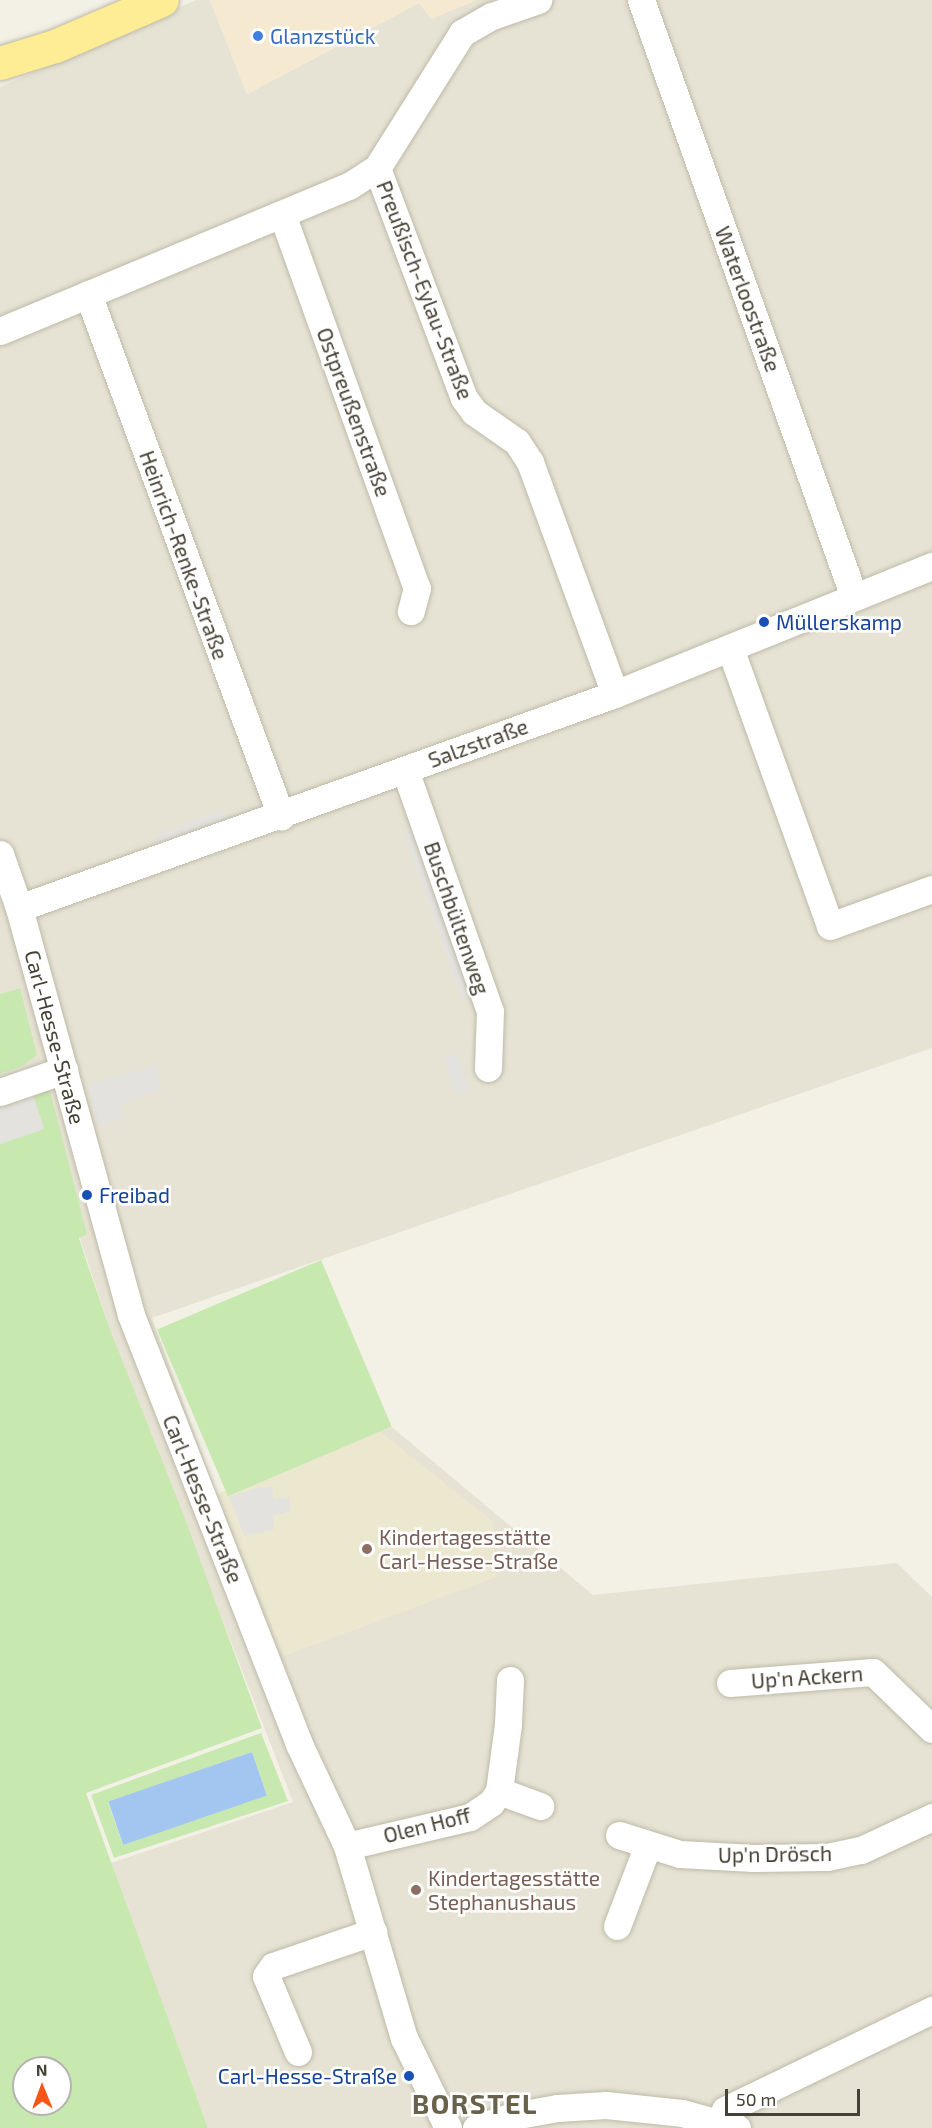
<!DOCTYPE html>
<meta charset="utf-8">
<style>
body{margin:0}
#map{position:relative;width:932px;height:2128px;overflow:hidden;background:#f3f1e6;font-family:"Exo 2",sans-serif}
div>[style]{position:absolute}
.residential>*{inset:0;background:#e7e3d4}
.commercial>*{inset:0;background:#f5ead1}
.education>*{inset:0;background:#ece8d0}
.green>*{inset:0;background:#c7e8ae;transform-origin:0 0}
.parking>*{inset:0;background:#e4e2de;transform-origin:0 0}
.water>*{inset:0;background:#a2c6f0;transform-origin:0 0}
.roads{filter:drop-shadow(0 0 2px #bebaa8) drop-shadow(0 0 2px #bebaa8)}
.minor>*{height:27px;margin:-13.5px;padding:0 13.5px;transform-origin:13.5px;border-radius:13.5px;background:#fff}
.major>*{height:33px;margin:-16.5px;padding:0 16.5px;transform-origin:16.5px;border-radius:16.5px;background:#feed94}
.dots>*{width:16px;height:16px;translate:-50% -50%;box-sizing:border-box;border:3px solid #fff;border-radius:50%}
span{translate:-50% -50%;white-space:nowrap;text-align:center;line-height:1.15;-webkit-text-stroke:5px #fff;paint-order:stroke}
.shop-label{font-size:21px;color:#366cbe}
.left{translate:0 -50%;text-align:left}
.street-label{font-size:21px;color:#464135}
.transit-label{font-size:21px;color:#164399}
.right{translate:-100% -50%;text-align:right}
.education-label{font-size:21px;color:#785e54}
.district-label{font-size:27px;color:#68614c;font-weight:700;letter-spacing:1.5px}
.north{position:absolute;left:12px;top:2056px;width:60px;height:60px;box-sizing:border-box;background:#fff;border:2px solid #b5b3ae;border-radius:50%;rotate:359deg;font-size:16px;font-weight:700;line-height:24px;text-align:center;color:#464135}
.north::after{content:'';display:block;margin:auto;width:21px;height:27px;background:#fa5416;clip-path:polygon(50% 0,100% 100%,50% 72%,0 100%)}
.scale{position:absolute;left:725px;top:2089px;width:135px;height:27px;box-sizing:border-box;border:3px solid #464135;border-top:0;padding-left:8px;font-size:18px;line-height:21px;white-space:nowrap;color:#464135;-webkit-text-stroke:4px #fff;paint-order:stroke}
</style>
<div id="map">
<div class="residential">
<div style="clip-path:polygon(196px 0,210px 0,247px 94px,419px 3px,431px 18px,477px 0,932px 0,932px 1048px,152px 1318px,217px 1494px,392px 1427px,593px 1595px,897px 1563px,932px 1597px,932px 2128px,208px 2128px,111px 1863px,293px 1802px,111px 1332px,44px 1130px,0 1144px,0 1074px,22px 1066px,20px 988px,0 994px,0 87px)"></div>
</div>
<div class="commercial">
<div style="clip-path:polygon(210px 0,477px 0,431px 19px,419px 3px,247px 94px)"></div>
</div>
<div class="education">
<div style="clip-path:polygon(379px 1431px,493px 1522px,496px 1577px,284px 1656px,217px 1494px)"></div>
</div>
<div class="green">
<div style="clip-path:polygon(20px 988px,37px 1055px,22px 1066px,0 1074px,0 994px)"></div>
<div style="clip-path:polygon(evenodd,49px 1088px,87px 1234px,79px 1238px,88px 1266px,111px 1332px,182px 1511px,262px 1728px,86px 1793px,208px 2128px,0 2128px,0 1144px,44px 1129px,18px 1099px,49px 1088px,24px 2068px,60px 2068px,60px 2104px,24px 2104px,24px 2068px)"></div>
<div style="left:321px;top:1260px;width:181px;height:178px;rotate:67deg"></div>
<div style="clip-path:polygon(evenodd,261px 1733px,288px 1801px,114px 1858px,91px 1795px,261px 1733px,252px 1752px,267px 1795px,123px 1845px,108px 1802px,252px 1752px)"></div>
</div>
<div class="parking">
<div style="clip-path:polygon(221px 811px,238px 820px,150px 852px,158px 834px)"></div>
<div style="clip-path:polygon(414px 819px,478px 1003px,461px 996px,405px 836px)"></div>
<div style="left:457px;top:1054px;width:38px;height:14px;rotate:72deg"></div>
<div style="clip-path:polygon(155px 1065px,163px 1089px,120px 1104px,124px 1117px,98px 1127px,87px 1086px)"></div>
<div style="clip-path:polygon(31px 1087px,44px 1129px,0 1144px,0 1098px)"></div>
<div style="clip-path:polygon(273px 1487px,273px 1499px,289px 1497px,291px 1511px,273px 1516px,274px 1530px,244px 1536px,229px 1497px,256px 1488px)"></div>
</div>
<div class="water">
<div style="left:252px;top:1752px;width:46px;height:152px;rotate:71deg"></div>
</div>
<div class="roads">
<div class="minor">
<div style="left:641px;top:0;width:634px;rotate:70.36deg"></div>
<div style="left:377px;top:168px;width:246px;rotate:69.3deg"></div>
<div style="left:464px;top:398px;width:17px;rotate:54deg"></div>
<div style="left:474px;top:412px;width:52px;rotate:34.9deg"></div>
<div style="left:517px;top:442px;width:24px;rotate:57deg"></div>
<div style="left:530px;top:462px;width:247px;rotate:69.9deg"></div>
<div style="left:282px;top:214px;width:398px;rotate:70.2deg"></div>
<div style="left:417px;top:588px;width:24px;rotate:105deg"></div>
<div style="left:88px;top:294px;width:557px;rotate:69.71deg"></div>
<div style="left:0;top:331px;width:378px;rotate:-22.6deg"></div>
<div style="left:349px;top:186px;width:33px;rotate:-33deg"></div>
<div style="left:377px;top:168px;width:160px;rotate:-57.8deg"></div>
<div style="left:462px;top:33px;width:34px;rotate:-30deg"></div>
<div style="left:492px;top:16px;width:49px;rotate:-19.2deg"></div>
<div style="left:730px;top:648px;width:295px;rotate:70.2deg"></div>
<div style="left:830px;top:926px;width:109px;rotate:-19.9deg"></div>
<div style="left:405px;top:770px;width:256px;rotate:70.6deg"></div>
<div style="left:490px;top:1011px;width:57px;rotate:92deg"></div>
<div style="left:0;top:854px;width:57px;rotate:70.6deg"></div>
<div style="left:19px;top:908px;width:422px;rotate:74.6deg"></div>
<div style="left:131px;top:1315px;width:461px;rotate:68.6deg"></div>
<div style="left:299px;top:1744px;width:113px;rotate:64.8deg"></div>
<div style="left:347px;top:1846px;width:200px;rotate:73.5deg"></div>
<div style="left:404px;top:2038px;width:100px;rotate:63.9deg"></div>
<div style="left:19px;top:908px;width:633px;rotate:-19.75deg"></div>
<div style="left:615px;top:694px;width:342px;rotate:-22deg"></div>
<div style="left:0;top:1092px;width:68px;rotate:-19deg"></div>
<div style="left:730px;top:1683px;width:143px;rotate:-4.4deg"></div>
<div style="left:873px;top:1672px;width:82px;rotate:44deg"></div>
<div style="left:499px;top:1791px;width:44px;rotate:20.1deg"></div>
<div style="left:619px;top:1835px;width:64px;rotate:17.3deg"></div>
<div style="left:680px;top:1854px;width:73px;rotate:3.1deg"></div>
<div style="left:753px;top:1858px;width:74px;rotate:-0.8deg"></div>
<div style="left:827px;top:1857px;width:35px;rotate:-12deg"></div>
<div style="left:861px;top:1850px;width:78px;rotate:-24.9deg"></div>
<div style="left:347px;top:1846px;width:126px;rotate:-13.3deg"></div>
<div style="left:470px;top:1817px;width:25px;rotate:-34deg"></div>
<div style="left:491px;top:1803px;width:14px;rotate:-56deg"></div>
<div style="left:499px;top:1791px;width:68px;rotate:-82.3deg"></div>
<div style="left:508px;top:1724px;width:44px;rotate:-87.4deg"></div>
<div style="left:617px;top:1926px;width:87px;rotate:-69.1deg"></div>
<div style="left:298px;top:2052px;width:82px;rotate:-112.8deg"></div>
<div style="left:266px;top:1976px;width:12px;rotate:-55deg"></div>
<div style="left:273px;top:1966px;width:106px;rotate:-18.8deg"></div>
<div style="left:720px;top:2122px;width:13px;rotate:-67deg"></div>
<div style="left:725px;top:2110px;width:230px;rotate:-25.8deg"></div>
<div style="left:476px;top:2128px;width:39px;rotate:-18deg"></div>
<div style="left:513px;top:2116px;width:45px;rotate:-10.3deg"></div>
<div style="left:557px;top:2108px;width:49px;rotate:-3.5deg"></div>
<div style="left:606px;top:2105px;width:76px;rotate:6deg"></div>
<div style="left:682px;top:2113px;width:57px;rotate:15.3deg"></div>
</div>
<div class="major">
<div style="left:0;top:63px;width:58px;rotate:-17.2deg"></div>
<div style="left:55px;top:46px;width:116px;rotate:-23.3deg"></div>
</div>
</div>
<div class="dots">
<div style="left:258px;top:36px;background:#3f7fe0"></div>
<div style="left:764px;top:622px;background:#1a4fb4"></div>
<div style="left:87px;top:1195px;background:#1a4fb4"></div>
<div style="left:367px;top:1549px;background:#8d6e63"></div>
<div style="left:416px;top:1890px;background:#8d6e63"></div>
<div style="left:409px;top:2076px;background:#1a4fb4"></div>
</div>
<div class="shop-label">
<span class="left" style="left:270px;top:36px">Glanzstück</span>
</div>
<div class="street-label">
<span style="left:425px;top:290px;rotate:69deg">Preußisch-Eylau-Straße</span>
<span style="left:748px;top:299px;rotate:70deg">Waterloostraße</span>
<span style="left:354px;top:412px;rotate:70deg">Ostpreußenstraße</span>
<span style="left:184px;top:555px;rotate:70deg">Heinrich-Renke-Straße</span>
<span style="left:478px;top:743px;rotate:-20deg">Salzstraße</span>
<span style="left:457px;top:918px;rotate:71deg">Buschbültenweg</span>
<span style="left:55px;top:1037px;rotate:75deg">Carl-Hesse-Straße</span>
<span style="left:203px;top:1499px;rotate:68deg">Carl-Hesse-Straße</span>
<span style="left:807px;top:1677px;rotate:-4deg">Up'n Ackern</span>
<span style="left:427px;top:1825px;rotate:-14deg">Olen Hoff</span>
<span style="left:775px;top:1854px;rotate:-1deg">Up'n Drösch</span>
</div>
<div class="transit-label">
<span class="left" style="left:776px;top:622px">Müllerskamp</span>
<span class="left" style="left:99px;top:1195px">Freibad</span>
<span class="right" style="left:397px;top:2076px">Carl-Hesse-Straße</span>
</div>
<div class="education-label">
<span class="left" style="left:379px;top:1549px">Kindertagesstätte<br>Carl-Hesse-Straße</span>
<span class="left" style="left:428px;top:1890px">Kindertagesstätte<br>Stephanushaus</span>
</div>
<div class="district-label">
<span style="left:475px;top:2104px">BORSTEL</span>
</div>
<div class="north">N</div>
<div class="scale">50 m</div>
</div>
